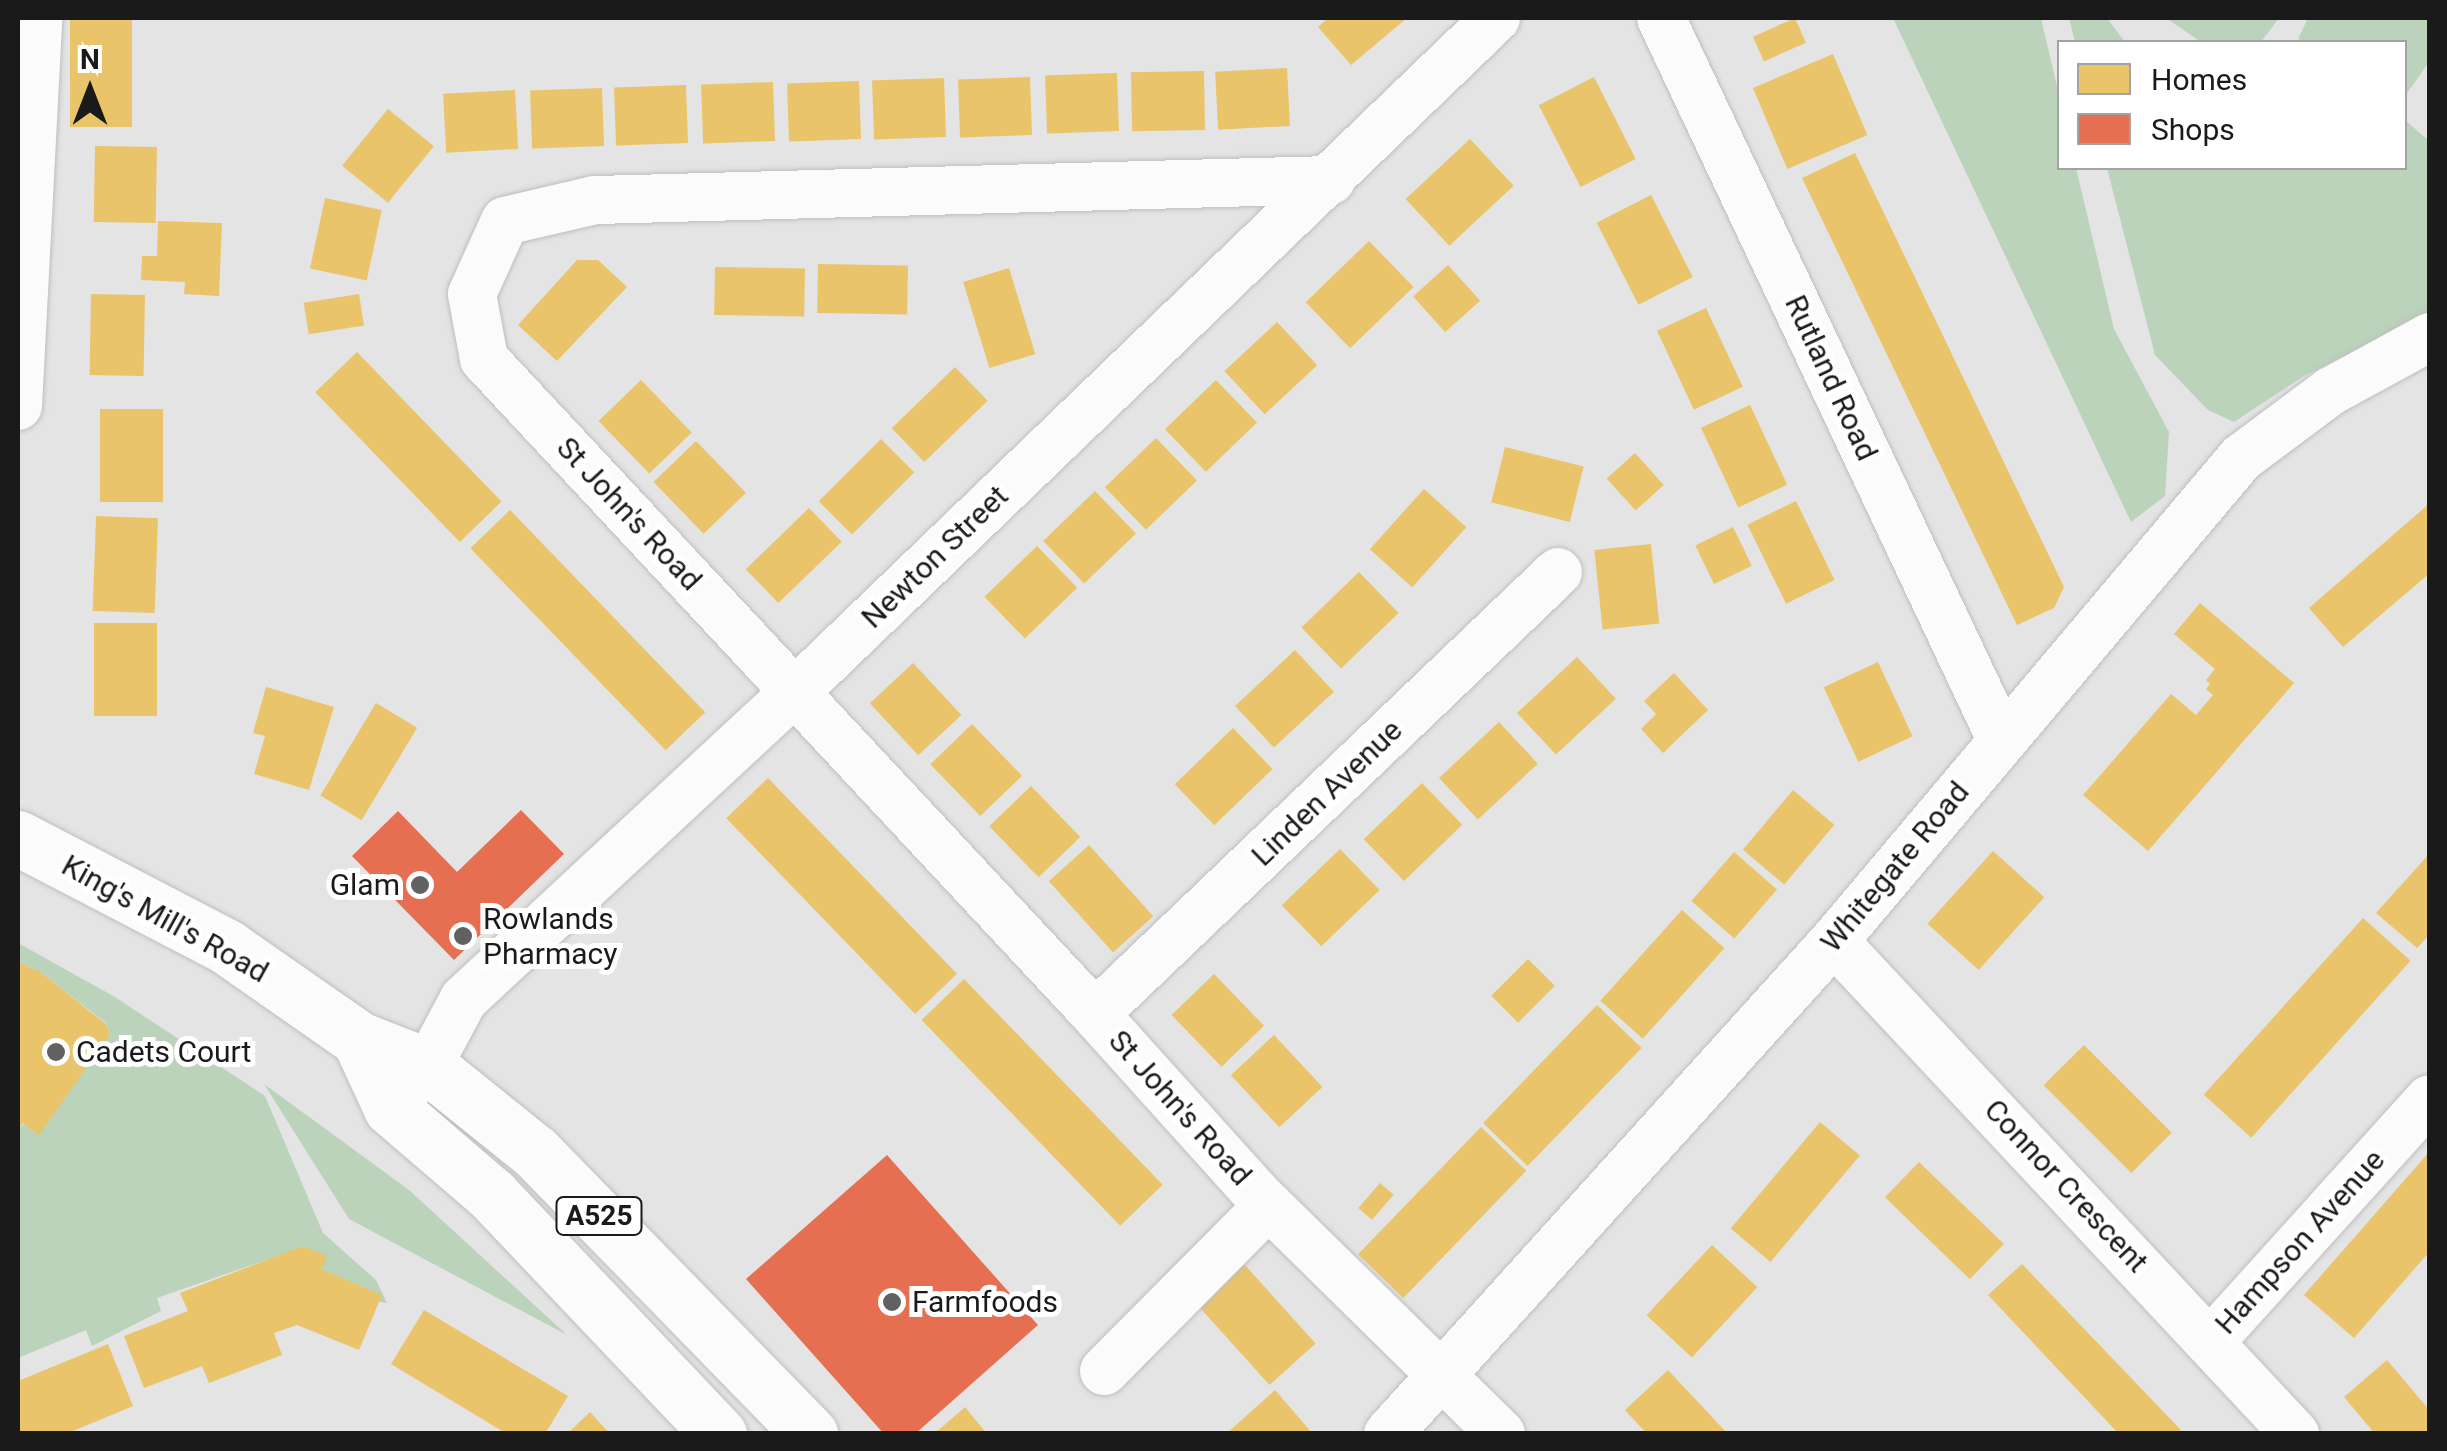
<!DOCTYPE html>
<style>
body{margin:0}
#map{position:relative;width:2447px;height:1451px;overflow:hidden;background:#e4e4e5;font-family:Roboto,sans-serif}
div>[style]{position:absolute}
.green>*{inset:0;background:#bbd3ba}
.homes>*{inset:0;background:#e9c46a;transform-origin:0 0}
.shops>*{inset:0;background:#e76f51}
.roads{filter:drop-shadow(0 0 2px #bebebe) drop-shadow(0 0 2px #bebebe)}
.minor>*{height:48px;margin:-24px;padding:0 24px;transform-origin:24px;border-radius:24px;background:#fbfbfb}
.major>*{height:55px;margin:-27.5px;padding:0 27.5px;transform-origin:27.5px;border-radius:27.5px;background:#fbfbfb}
.dots>*{width:28px;height:28px;translate:-50% -50%;box-sizing:border-box;border:5px solid #fff;border-radius:50%}
span{translate:-50% -50%;white-space:nowrap;text-align:center;line-height:1.15;-webkit-text-stroke:10px #fff;paint-order:stroke}
.shield-label span{padding:2px 8px;background:#fff;border:2px solid;border-radius:8px;-webkit-text-stroke-width:0}
.shield-label{font-size:28px;color:#1a1a1b;font-weight:700}
.street-label{font-size:30px;color:#1a1a1b}
.poi-label{font-size:30px;color:#1a1a1b}
.right{translate:-100% -50%;text-align:right}
.left{translate:0 -50%;text-align:left}
.frame{position:absolute;inset:0;border:20px solid #1a1a1b;pointer-events:none}
.legend{position:absolute;left:2057px;top:40px;width:350px;height:130px;box-sizing:border-box;background:#fff;border:2px solid #a3a3a4;margin:0;padding:12px 18px;list-style:none;font-size:30px;color:#1a1a1b}
.legend li{display:flex;align-items:center;gap:20px;height:50px}
.legend b{width:50px;border:2px solid #a3a3a4}
.north{position:absolute;left:40px;top:40px;width:100px;height:100px;-webkit-text-stroke:8px #fff;paint-order:stroke;rotate:0deg;font-size:28px;font-weight:700;line-height:40px;text-align:center;color:#1a1a1b}
.north::after{content:'';display:block;margin:auto;width:35px;height:45px;background:#1a1a1b;clip-path:polygon(50% 0,100% 100%,50% 72%,0 100%)}
</style>
<div id="map">
<div class="green">
<div style="clip-path:polygon(1893px 18px,2041px 18px,2059px 95px,2060px 168px,2076px 168px,2114px 329px,2169px 432px,2165px 496px,2131px 522px)"></div>
<div style="clip-path:polygon(2069px 18px,2107px 18px,2125px 42px,2075px 42px)"></div>
<div style="clip-path:polygon(2166px 18px,2279px 18px,2261px 42px,2201px 42px)"></div>
<div style="clip-path:polygon(2308px 18px,2429px 18px,2429px 62px,2405px 96px,2404px 42px,2305px 42px,2298px 39px)"></div>
<div style="clip-path:polygon(2405px 120px,2429px 141px,2429px 314px,2304px 376px,2234px 422px,2208px 410px,2155px 355px,2107px 168px,2404px 168px)"></div>
<div style="clip-path:polygon(18px 943px,115px 997px,265px 1096px,323px 1233px,376px 1280px,387px 1303px,360px 1299px,289px 1252px,157px 1298px,161px 1311px,92px 1346px,86px 1330px,18px 1358px,18px 1130px,110px 1034px,106px 1023px,39px 971px,18px 962px)"></div>
<div style="clip-path:polygon(264px 1084px,409px 1190px,567px 1335px,349px 1219px)"></div>
</div>
<div class="homes">
<div style="left:70px;top:18px;width:62px;height:109px"></div>
<div style="clip-path:polygon(1328px 18px,1407px 18px,1351px 65px,1318px 27px)"></div>
<div style="left:1795px;top:18px;width:27px;height:46px;rotate:66deg"></div>
<div style="left:1833px;top:54px;width:88px;height:87px;rotate:67deg"></div>
<div style="left:1287px;top:68px;width:58px;height:72px;rotate:87deg"></div>
<div style="left:1204px;top:71px;width:59px;height:73px;rotate:89deg"></div>
<div style="left:1117px;top:73px;width:58px;height:72px;rotate:88deg"></div>
<div style="left:1030px;top:77px;width:58px;height:72px;rotate:88deg"></div>
<div style="left:1594px;top:77px;width:92px;height:62px;rotate:63deg"></div>
<div style="left:944px;top:78px;width:59px;height:72px;rotate:88deg"></div>
<div style="left:859px;top:81px;width:58px;height:72px;rotate:88deg"></div>
<div style="left:773px;top:82px;width:59px;height:72px;rotate:88deg"></div>
<div style="left:686px;top:85px;width:58px;height:72px;rotate:88deg"></div>
<div style="left:602px;top:88px;width:58px;height:72px;rotate:88deg"></div>
<div style="left:515px;top:90px;width:59px;height:72px;rotate:87deg"></div>
<div style="left:388px;top:109px;width:59px;height:73px;rotate:39deg"></div>
<div style="left:1470px;top:139px;width:64px;height:88px;rotate:47deg"></div>
<div style="left:95px;top:146px;width:62px;height:76px;rotate:1deg"></div>
<div style="clip-path:polygon(1855px 153px,2064px 587px,2054px 608px,2017px 625px,1802px 178px)"></div>
<div style="left:1651px;top:195px;width:92px;height:61px;rotate:63deg"></div>
<div style="left:325px;top:198px;width:58px;height:72px;rotate:12deg"></div>
<div style="clip-path:polygon(158px 221px,222px 223px,219px 296px,184px 294px,185px 282px,141px 280px,142px 256px,157px 256px)"></div>
<div style="left:1369px;top:241px;width:64px;height:88px;rotate:46deg"></div>
<div style="clip-path:polygon(577px 260px,598px 260px,627px 287px,557px 361px,518px 325px)"></div>
<div style="left:818px;top:264px;width:90px;height:49px;rotate:1deg"></div>
<div style="left:1448px;top:265px;width:48px;height:47px;rotate:48deg"></div>
<div style="left:715px;top:267px;width:90px;height:48px;rotate:1deg"></div>
<div style="left:1009px;top:268px;width:90px;height:48px;rotate:73deg"></div>
<div style="left:91px;top:294px;width:54px;height:81px;rotate:1deg"></div>
<div style="left:359px;top:294px;width:32px;height:56px;rotate:81deg"></div>
<div style="left:1706px;top:308px;width:87px;height:54px;rotate:65deg"></div>
<div style="left:1277px;top:322px;width:59px;height:72px;rotate:47deg"></div>
<div style="left:357px;top:352px;width:208px;height:58px;rotate:46deg"></div>
<div style="left:955px;top:367px;width:47px;height:88px;rotate:46deg"></div>
<div style="left:641px;top:380px;width:73px;height:59px;rotate:46deg"></div>
<div style="left:1216px;top:380px;width:59px;height:71px;rotate:46deg"></div>
<div style="left:1750px;top:405px;width:88px;height:54px;rotate:65deg"></div>
<div style="left:100px;top:409px;width:63px;height:93px"></div>
<div style="left:1156px;top:438px;width:59px;height:71px;rotate:46deg"></div>
<div style="left:881px;top:439px;width:47px;height:88px;rotate:45deg"></div>
<div style="left:696px;top:441px;width:72px;height:59px;rotate:46deg"></div>
<div style="left:1505px;top:447px;width:81px;height:57px;rotate:14deg"></div>
<div style="left:1635px;top:453px;width:43px;height:38px;rotate:48deg"></div>
<div style="left:1424px;top:489px;width:57px;height:81px;rotate:42deg"></div>
<div style="left:1095px;top:491px;width:59px;height:72px;rotate:46deg"></div>
<div style="left:1796px;top:501px;width:88px;height:54px;rotate:64deg"></div>
<div style="clip-path:polygon(2430px 503px,2430px 573px,2343px 647px,2309px 608px)"></div>
<div style="left:809px;top:508px;width:47px;height:88px;rotate:46deg"></div>
<div style="left:510px;top:510px;width:281px;height:55px;rotate:46deg"></div>
<div style="left:96px;top:516px;width:62px;height:95px;rotate:2deg"></div>
<div style="left:1733px;top:527px;width:43px;height:42px;rotate:64deg"></div>
<div style="left:1651px;top:544px;width:80px;height:57px;rotate:84deg"></div>
<div style="left:1037px;top:546px;width:58px;height:73px;rotate:46deg"></div>
<div style="left:1359px;top:572px;width:57px;height:80px;rotate:46deg"></div>
<div style="clip-path:polygon(2200px 603px,2294px 683px,2148px 851px,2083px 795px,2171px 694px,2196px 715px,2213px 695px,2206px 689px,2210px 684px,2206px 680px,2215px 669px,2174px 634px)"></div>
<div style="left:94px;top:623px;width:63px;height:93px"></div>
<div style="left:1295px;top:650px;width:57px;height:82px;rotate:47deg"></div>
<div style="left:1577px;top:657px;width:57px;height:82px;rotate:47deg"></div>
<div style="left:1878px;top:662px;width:82px;height:60px;rotate:65deg"></div>
<div style="left:913px;top:663px;width:71px;height:59px;rotate:47deg"></div>
<div style="clip-path:polygon(1674px 673px,1708px 710px,1663px 753px,1641px 729px,1656px 714px,1644px 701px)"></div>
<div style="clip-path:polygon(266px 687px,334px 707px,309px 790px,254px 774px,265px 736px,253px 733px)"></div>
<div style="left:376px;top:703px;width:48px;height:108px;rotate:31deg"></div>
<div style="left:1499px;top:722px;width:57px;height:82px;rotate:47deg"></div>
<div style="left:972px;top:724px;width:72px;height:58px;rotate:46deg"></div>
<div style="left:1233px;top:728px;width:57px;height:81px;rotate:46deg"></div>
<div style="left:768px;top:778px;width:272px;height:58px;rotate:46deg"></div>
<div style="left:1422px;top:783px;width:58px;height:81px;rotate:46deg"></div>
<div style="left:1031px;top:786px;width:71px;height:58px;rotate:46deg"></div>
<div style="left:1793px;top:790px;width:54px;height:78px;rotate:40deg"></div>
<div style="left:1089px;top:845px;width:96px;height:54px;rotate:48deg"></div>
<div style="left:1340px;top:849px;width:57px;height:81px;rotate:46deg"></div>
<div style="left:1993px;top:851px;width:69px;height:98px;rotate:42deg"></div>
<div style="left:1734px;top:852px;width:57px;height:65px;rotate:41deg"></div>
<div style="clip-path:polygon(2430px 853px,2430px 934px,2417px 948px,2376px 913px)"></div>
<div style="left:1682px;top:910px;width:57px;height:122px;rotate:42deg"></div>
<div style="left:2363px;top:918px;width:64px;height:238px;rotate:42deg"></div>
<div style="left:1528px;top:959px;width:38px;height:52px;rotate:45deg"></div>
<div style="clip-path:polygon(18px 962px,39px 971px,106px 1024px,110px 1034px,39px 1135px,23px 1123px,18px 1130px)"></div>
<div style="left:1214px;top:974px;width:72px;height:59px;rotate:46deg"></div>
<div style="left:964px;top:979px;width:286px;height:59px;rotate:46deg"></div>
<div style="left:1597px;top:1005px;width:62px;height:164px;rotate:44deg"></div>
<div style="left:1274px;top:1035px;width:71px;height:59px;rotate:47deg"></div>
<div style="left:2084px;top:1045px;width:124px;height:57px;rotate:45deg"></div>
<div style="left:1820px;top:1122px;width:52px;height:139px;rotate:40deg"></div>
<div style="left:1481px;top:1127px;width:63px;height:177px;rotate:44deg"></div>
<div style="clip-path:polygon(2430px 1151px,2430px 1251px,2354px 1338px,2304px 1295px)"></div>
<div style="left:1919px;top:1162px;width:118px;height:49px;rotate:44deg"></div>
<div style="left:1380px;top:1183px;width:18px;height:33px;rotate:41deg"></div>
<div style="left:1712px;top:1245px;width:62px;height:96px;rotate:43deg"></div>
<div style="clip-path:polygon(303px 1246px,327px 1256px,321px 1269px,382px 1295px,359px 1350px,297px 1325px,274px 1333px,282px 1355px,209px 1383px,202px 1366px,144px 1388px,124px 1336px,188px 1311px,180px 1293px)"></div>
<div style="left:1244px;top:1264px;width:107px;height:62px;rotate:48deg"></div>
<div style="clip-path:polygon(2022px 1264px,2181px 1430px,2177px 1434px,2119px 1434px,1988px 1295px)"></div>
<div style="clip-path:polygon(424px 1310px,568px 1396px,545px 1434px,507px 1434px,391px 1364px)"></div>
<div style="clip-path:polygon(108px 1344px,133px 1406px,66px 1434px,18px 1434px,18px 1381px)"></div>
<div style="clip-path:polygon(2387px 1360px,2430px 1411px,2430px 1434px,2375px 1434px,2344px 1397px)"></div>
<div style="clip-path:polygon(1668px 1370px,1728px 1434px,1647px 1434px,1625px 1410px)"></div>
<div style="clip-path:polygon(1275px 1390px,1313px 1434px,1226px 1434px)"></div>
<div style="clip-path:polygon(965px 1407px,987px 1434px,934px 1434px)"></div>
<div style="clip-path:polygon(590px 1412px,610px 1434px,567px 1434px)"></div>
</div>
<div class="shops">
<div style="clip-path:polygon(521px 810px,564px 854px,454px 960px,352px 856px,398px 811px,457px 872px)"></div>
<div style="clip-path:polygon(887px 1155px,1038px 1325px,915px 1434px,884px 1434px,746px 1279px)"></div>
</div>
<div class="roads">
<div class="minor">
<div style="left:1661px;top:18px;width:797px;rotate:64.75deg"></div>
<div style="left:1331px;top:180px;width:736px;rotate:178.44deg"></div>
<div style="left:595px;top:200px;width:92px;rotate:166.9deg"></div>
<div style="left:505px;top:221px;width:80px;rotate:114.3deg"></div>
<div style="left:472px;top:294px;width:66px;rotate:79.5deg"></div>
<div style="left:484px;top:359px;width:896px;rotate:46.99deg"></div>
<div style="left:1095px;top:1014px;width:239px;rotate:48deg"></div>
<div style="left:1255px;top:1192px;width:345px;rotate:44.5deg"></div>
<div style="left:18px;top:406px;width:389px;rotate:-87deg"></div>
<div style="left:1834px;top:941px;width:675px;rotate:46.92deg"></div>
<div style="left:1095px;top:1014px;width:640px;rotate:-43.67deg"></div>
<div style="left:403px;top:1093px;width:37px;rotate:-47deg"></div>
<div style="left:428px;top:1066px;width:76px;rotate:-61.8deg"></div>
<div style="left:464px;top:999px;width:453px;rotate:-42.9deg"></div>
<div style="left:796px;top:691px;width:971px;rotate:-43.87deg"></div>
<div style="left:2211px;top:1341px;width:326px;rotate:-47.9deg"></div>
<div style="left:1104px;top:1371px;width:233px;rotate:-45.2deg"></div>
<div style="left:1388px;top:1434px;width:665px;rotate:-47.87deg"></div>
<div style="left:1834px;top:941px;width:632px;rotate:-49.88deg"></div>
<div style="left:2241px;top:458px;width:112px;rotate:-36.7deg"></div>
<div style="left:2331px;top:391px;width:113px;rotate:-28.6deg"></div>
</div>
<div class="major">
<div style="left:18px;top:838px;width:236px;rotate:27.5deg"></div>
<div style="left:227px;top:947px;width:161px;rotate:34.9deg"></div>
<div style="left:359px;top:1039px;width:74px;rotate:21.4deg"></div>
<div style="left:428px;top:1066px;width:137px;rotate:38.8deg"></div>
<div style="left:535px;top:1152px;width:394px;rotate:45.7deg"></div>
<div style="left:359px;top:1039px;width:76px;rotate:65.1deg"></div>
<div style="left:391px;top:1108px;width:133px;rotate:40.7deg"></div>
<div style="left:492px;top:1195px;width:330px;rotate:46.5deg"></div>
</div>
</div>
<div class="dots">
<div style="left:420px;top:885px;background:#616162"></div>
<div style="left:463px;top:936px;background:#616162"></div>
<div style="left:56px;top:1052px;background:#616162"></div>
<div style="left:892px;top:1302px;background:#616162"></div>
</div>
<div class="shield-label">
<span style="left:599px;top:1216px">A525</span>
</div>
<div class="street-label">
<span style="left:1831px;top:378px;rotate:65deg">Rutland Road</span>
<span style="left:629px;top:514px;rotate:47deg">St John's Road</span>
<span style="left:935px;top:557px;rotate:-44deg">Newton Street</span>
<span style="left:1327px;top:793px;rotate:-44deg">Linden Avenue</span>
<span style="left:1895px;top:867px;rotate:-50deg">Whitegate Road</span>
<span style="left:165px;top:919px;rotate:29deg">King's Mill's Road</span>
<span style="left:1180px;top:1108px;rotate:48deg">St John's Road</span>
<span style="left:2066px;top:1186px;rotate:47deg">Connor Crescent</span>
<span style="left:2300px;top:1242px;rotate:-48deg">Hampson Avenue</span>
</div>
<div class="poi-label">
<span class="right" style="left:400px;top:885px">Glam</span>
<span class="left" style="left:483px;top:936px">Rowlands<br>Pharmacy</span>
<span class="left" style="left:76px;top:1052px">Cadets Court</span>
<span class="left" style="left:912px;top:1302px">Farmfoods</span>
</div>
<div class="frame"></div>
<ul class="legend">
<li><b style="height:28px;background:#e9c46a"></b>Homes</li>
<li><b style="height:28px;background:#e76f51"></b>Shops</li>
</ul>
<div class="north">N</div>
</div>
